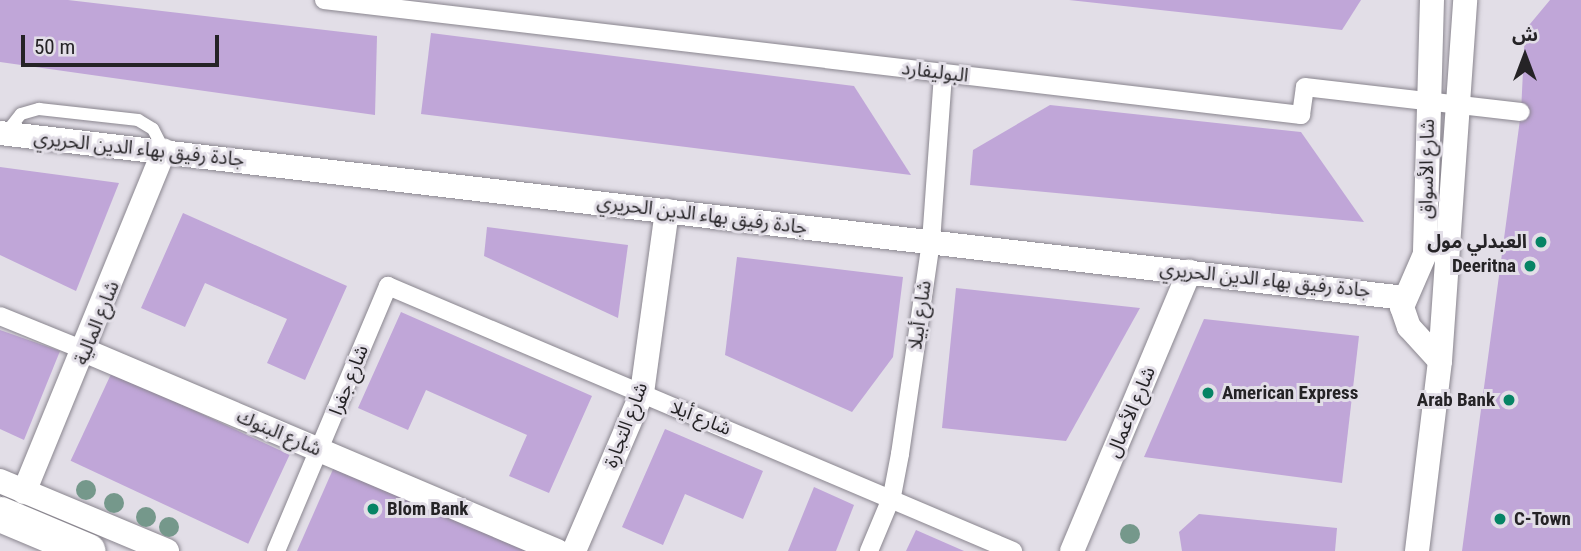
<!DOCTYPE html>
<meta charset="utf-8">
<style>
body{margin:0}
#map{position:relative;width:1581px;height:551px;overflow:hidden;background:#e2dee7;font-family:"Roboto Condensed","Noto Sans Arabic",sans-serif}
div>[style]{position:absolute}
.building>*{inset:0;background:#c0a6d8;transform-origin:0 0}
.roads{filter:drop-shadow(0 0 2px #8a868f) drop-shadow(0 0 2px #8a868f)}
.service>*{height:12px;margin:-6px;padding:0 6px;transform-origin:6px;border-radius:6px;background:#fff}
.pedestrian>*{height:18px;margin:-9px;padding:0 9px;transform-origin:9px;border-radius:9px;background:#fff}
.minor>*{height:24px;margin:-12px;padding:0 12px;transform-origin:12px;border-radius:12px;background:#fff}
.secondary>*{height:35px;margin:-17.5px;padding:0 17.5px;transform-origin:17.5px;border-radius:17.5px;background:#fff}
.trees>*{width:20px;height:20px;margin:-10px;border-radius:50%;background:#75988b}
.dots>*{width:19px;height:19px;translate:-50% -50%;box-sizing:border-box;border:4px solid #e2dee7;border-radius:50%}
span{translate:-50% -50%;white-space:nowrap;text-align:center;line-height:1.15;-webkit-text-stroke:6px #e2dee7;paint-order:stroke}
.street-label{font-size:19px;color:#252326}
.poi-label{font-size:19px;color:#252326;font-weight:700}
.right{translate:-100% -50%;text-align:right}
.left{translate:0 -50%;text-align:left}
.north{position:absolute;left:1490px;top:21px;width:70px;height:70px;-webkit-text-stroke:5px #e2dee7;paint-order:stroke;rotate:0deg;font-size:19px;font-weight:700;line-height:28px;text-align:center;color:#252326}
.north::after{content:'';display:block;margin:auto;width:24px;height:32px;background:#252326;clip-path:polygon(50% 0,100% 100%,50% 72%,0 100%)}
.scale{position:absolute;left:21px;top:35px;width:198px;height:32px;box-sizing:border-box;border:4px solid #252326;border-top:0;padding-left:9px;font-size:21px;line-height:24px;white-space:nowrap;color:#252326;-webkit-text-stroke:5px #e2dee7;paint-order:stroke}
</style>
<div id="map">
<div class="building">
<div style="clip-path:polygon(0 0,68px 0,377px 36px,375px 115px,0 62px)"></div>
<div style="clip-path:polygon(1069px 0,1361px 0,1342px 30px)"></div>
<div style="clip-path:polygon(1550px 0,1581px 0,1581px 551px,1462px 551px,1521px 112px,1525px 30px)"></div>
<div style="clip-path:polygon(431px 33px,854px 86px,911px 175px,421px 114px)"></div>
<div style="clip-path:polygon(1050px 105px,1301px 132px,1364px 222px,970px 185px,973px 150px)"></div>
<div style="clip-path:polygon(0 167px,119px 183px,76px 291px,0 255px)"></div>
<div style="clip-path:polygon(183px 213px,347px 286px,305px 380px,267px 363px,287px 319px,205px 283px,185px 327px,141px 308px)"></div>
<div style="clip-path:polygon(487px 227px,628px 245px,618px 318px,484px 256px)"></div>
<div style="clip-path:polygon(737px 257px,903px 277px,893px 357px,852px 412px,725px 355px)"></div>
<div style="clip-path:polygon(956px 288px,1140px 308px,1066px 441px,942px 428px)"></div>
<div style="clip-path:polygon(401px 312px,592px 396px,549px 493px,509px 476px,527px 435px,426px 390px,408px 430px,358px 408px)"></div>
<div style="clip-path:polygon(1204px 319px,1359px 336px,1342px 483px,1144px 457px)"></div>
<div style="clip-path:polygon(0 330px,60px 351px,24px 440px,0 429px)"></div>
<div style="left:112px;top:372px;width:196px;height:98px;rotate:25deg"></div>
<div style="clip-path:polygon(665px 429px,763px 471px,743px 519px,685px 494px,663px 545px,622px 527px)"></div>
<div style="clip-path:polygon(334px 467px,526px 551px,297px 551px)"></div>
<div style="clip-path:polygon(814px 487px,854px 505px,836px 551px,788px 551px)"></div>
<div style="clip-path:polygon(1199px 514px,1337px 528px,1335px 551px,1182px 551px,1179px 532px)"></div>
<div style="clip-path:polygon(916px 530px,964px 551px,906px 551px)"></div>
</div>
<div class="roads">
<div class="service">
<div style="left:6px;top:133px;width:24px;rotate:-52deg"></div>
<div style="left:21px;top:114px;width:19px;rotate:-16deg"></div>
<div style="left:39px;top:109px;width:100px;rotate:6.3deg"></div>
<div style="left:138px;top:120px;width:17px;rotate:31deg"></div>
<div style="left:153px;top:129px;width:25px;rotate:63deg"></div>
</div>
<div class="pedestrian">
<div style="left:324px;top:0;width:984px;rotate:6.71deg"></div>
<div style="left:1301px;top:115px;width:28px;rotate:-82deg"></div>
<div style="left:1305px;top:87px;width:217px;rotate:6.6deg"></div>
<div style="left:0;top:316px;width:93px;rotate:22.1deg"></div>
<div style="left:276px;top:551px;width:288px;rotate:-67.1deg"></div>
<div style="left:388px;top:286px;width:679px;rotate:22.98deg"></div>
<div style="left:869px;top:551px;width:60px;rotate:-67.3deg"></div>
<div style="left:892px;top:496px;width:43px;rotate:-79.2deg"></div>
<div style="left:900px;top:454px;width:214px;rotate:-81.7deg"></div>
<div style="left:931px;top:242px;width:169px;rotate:-85.9deg"></div>
</div>
<div class="minor">
<div style="left:1432px;top:0;width:254px;rotate:91.6deg"></div>
<div style="left:1425px;top:254px;width:58px;rotate:113.5deg"></div>
<div style="left:1402px;top:307px;width:21px;rotate:71deg"></div>
<div style="left:1409px;top:327px;width:46px;rotate:47.6deg"></div>
<div style="left:0;top:133px;width:1414px;rotate:6.7deg"></div>
<div style="left:86px;top:351px;width:512px;rotate:23.01deg"></div>
<div style="left:0;top:481px;width:181px;rotate:22.7deg"></div>
<div style="left:24px;top:492px;width:369px;rotate:-67.7deg"></div>
<div style="left:574px;top:551px;width:172px;rotate:-66.7deg"></div>
<div style="left:642px;top:393px;width:184px;rotate:-82.2deg"></div>
<div style="left:1072px;top:551px;width:303px;rotate:-67.2deg"></div>
<div style="left:1417px;top:551px;width:191px;rotate:-83.1deg"></div>
<div style="left:1440px;top:361px;width:362px;rotate:-86deg"></div>
</div>
<div class="secondary">
<div style="left:0;top:514px;width:95px;rotate:22.8deg"></div>
</div>
</div>
<div class="trees">
<div style="left:86px;top:490px"></div>
<div style="left:114px;top:503px"></div>
<div style="left:146px;top:517px"></div>
<div style="left:169px;top:527px"></div>
<div style="left:1130px;top:534px"></div>
</div>
<div class="dots">
<div style="left:1541px;top:242px;background:#068465"></div>
<div style="left:1530px;top:266px;background:#068465"></div>
<div style="left:1208px;top:393px;background:#068465"></div>
<div style="left:1509px;top:400px;background:#068465"></div>
<div style="left:373px;top:509px;background:#068465"></div>
<div style="left:1500px;top:519px;background:#068465"></div>
</div>
<div class="street-label">
<span style="left:935px;top:72px;rotate:7deg">البوليفارد</span>
<span style="left:139px;top:149px;rotate:6deg">جادة رفيق بهاء الدين الحريري</span>
<span style="left:1427px;top:169px;rotate:-89deg">شارع الأسواق</span>
<span style="left:702px;top:215px;rotate:7deg">جادة رفيق بهاء الدين الحريري</span>
<span style="left:1265px;top:280px;rotate:6deg">جادة رفيق بهاء الدين الحريري</span>
<span style="left:920px;top:315px;rotate:-82deg">شارع أبيلا</span>
<span style="left:97px;top:323px;rotate:-68deg">شارع المالية</span>
<span style="left:349px;top:380px;rotate:-68deg">شارع جفرا</span>
<span style="left:1131px;top:412px;rotate:-67deg">شارع الأعمال</span>
<span style="left:701px;top:418px;rotate:22deg">شارع أيلا</span>
<span style="left:626px;top:425px;rotate:-69deg">شارع التجارة</span>
<span style="left:279px;top:433px;rotate:23deg">شارع البنوك</span>
</div>
<div class="poi-label">
<span class="right" style="left:1527px;top:242px">العبدلي مول</span>
<span class="right" style="left:1516px;top:266px">Deeritna</span>
<span class="left" style="left:1222px;top:393px">American Express</span>
<span class="right" style="left:1495px;top:400px">Arab Bank</span>
<span class="left" style="left:387px;top:509px">Blom Bank</span>
<span class="left" style="left:1514px;top:519px">C-Town</span>
</div>
<div class="north">ش</div>
<div class="scale">50 m</div>
</div>
